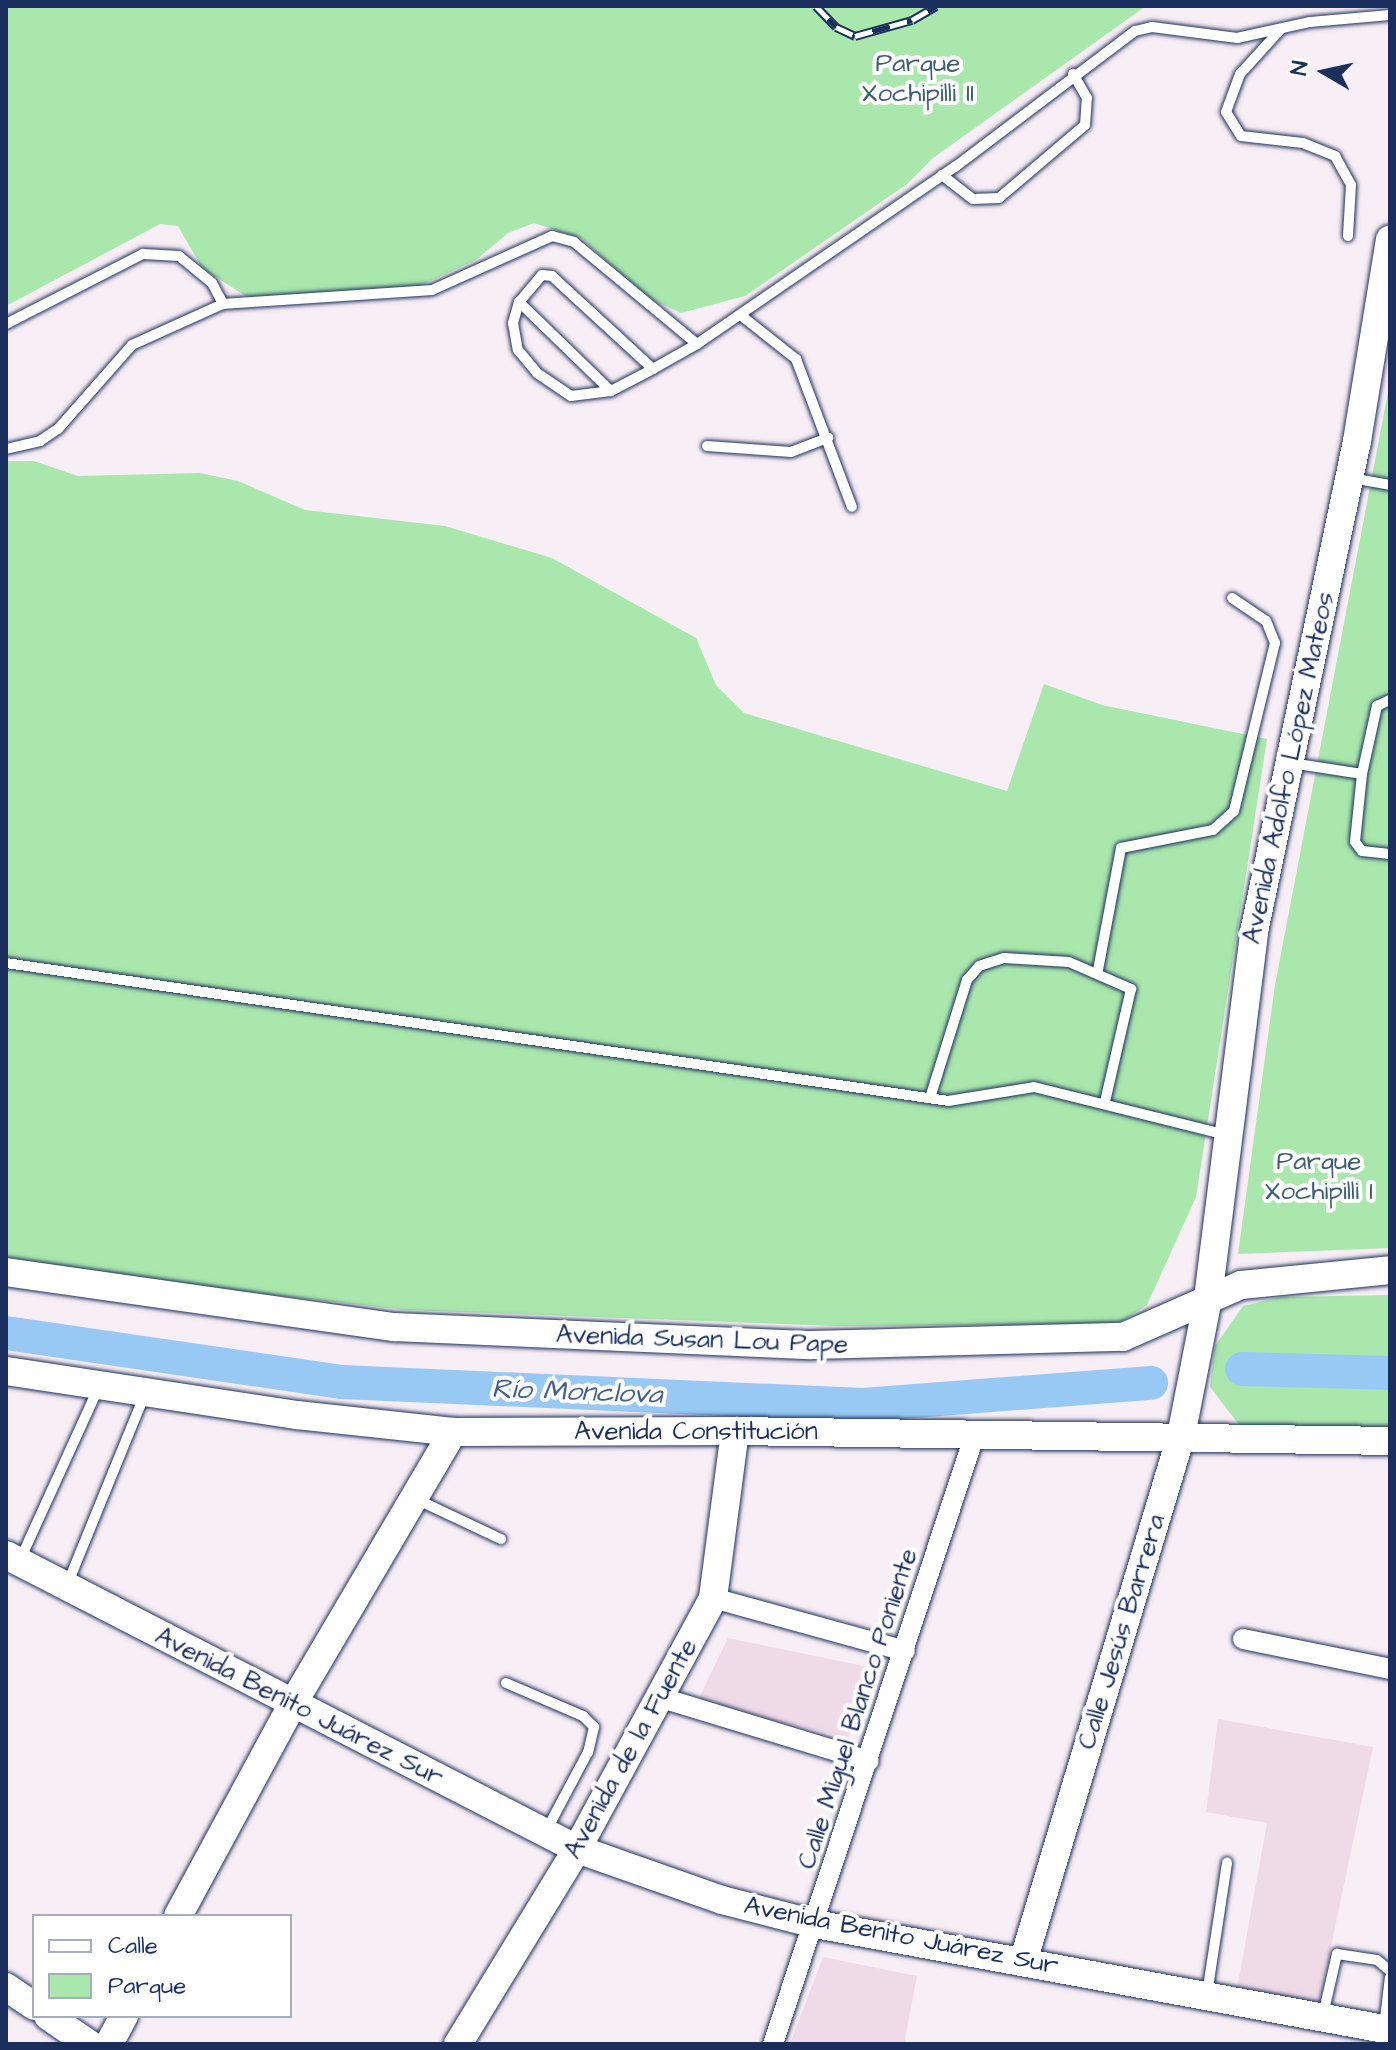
<!DOCTYPE html>
<meta charset="utf-8">
<style>
body{margin:0}
#map{position:relative;width:1396px;height:2050px;overflow:hidden;background:#f8eef5;font-family:"Architects Daughter",sans-serif}
div>[style]{position:absolute}
.built>*{inset:0;background:#efdae8}
.green>*{inset:0;background:#aae7ad}
.river>*{height:34px;margin:-17px;padding:0 17px;transform-origin:17px;border-radius:17px;background:#97c9f4}
.roads{filter:drop-shadow(0 0 2px #1b2f5e) drop-shadow(0 0 2px #1b2f5e)}
.lane>*{height:10px;margin:-5px;padding:0 5px;transform-origin:5px;border-radius:5px;background:#fff}
.street>*{height:20px;margin:-10px;padding:0 10px;transform-origin:10px;border-radius:10px;background:#fff}
.secondary>*{height:28px;margin:-14px;padding:0 14px;transform-origin:14px;border-radius:14px;background:#fff}
.rail>*{height:9px;margin-top:-4.5px;transform-origin:0;background:repeating-linear-gradient(90deg,#fff 0 18px,#1b2f5e 0 36px);box-sizing:border-box;border-block:2px solid #1b2f5e}
span{translate:-50% -50%;white-space:nowrap;text-align:center;line-height:1.15;-webkit-text-stroke:8px #fff;paint-order:stroke}
.park-label{font-size:26px;color:#3f5d72}
.street-label{font-size:26px;color:#1b2f5e}
.water-label{font-size:28px;color:#405d8b;font-style:italic}
.frame{position:absolute;inset:0;border:8px solid #1b2f5e;pointer-events:none}
.legend{position:absolute;left:32px;top:1914px;width:260px;height:104px;box-sizing:border-box;background:#fff;border:2px solid #a4acbf;margin:0;padding:10px 14px;list-style:none;font-size:24px;color:#1b2f5e}
.legend li{display:flex;align-items:center;gap:16px;height:40px}
.legend b{width:40px;border:2px solid #a4acbf}
.north{position:absolute;left:1284px;top:32px;width:80px;height:80px;-webkit-text-stroke:6px #fff;paint-order:stroke;rotate:279deg;font-size:22px;font-weight:700;line-height:32px;text-align:center;color:#1b2f5e}
.north::after{content:'';display:block;margin:auto;width:28px;height:36px;background:#1b2f5e;clip-path:polygon(50% 0,100% 100%,50% 72%,0 100%)}
</style>
<div id="map">
<div class="built">
<div style="clip-path:polygon(728px 1638px,864px 1666px,849px 1738px,697px 1702px)"></div>
<div style="clip-path:polygon(1218px 1719px,1373px 1747px,1319px 2003px,1237px 1989px,1267px 1823px,1206px 1812px)"></div>
<div style="clip-path:polygon(823px 1957px,917px 1976px,904px 2044px,790px 2044px)"></div>
</div>
<div class="green">
<div style="clip-path:polygon(6px 6px,1146px 6px,933px 158px,907px 184px,745px 296px,681px 313px,644px 296px,583px 239px,534px 223px,508px 233px,476px 260px,404px 293px,247px 297px,202px 268px,178px 226px,160px 224px,6px 306px)"></div>
<div style="clip-path:polygon(1390px 382px,1390px 1248px,1238px 1254px,1275px 985px)"></div>
<div style="clip-path:polygon(6px 461px,34px 461px,78px 476px,200px 473px,238px 481px,305px 510px,445px 526px,552px 558px,696px 638px,716px 685px,744px 713px,1007px 791px,1044px 684px,1102px 705px,1267px 739px,1196px 1197px,1147px 1305px,1122px 1321px,1105px 1324px,838px 1326px,406px 1310px,156px 1282px,6px 1257px)"></div>
<div style="clip-path:polygon(1390px 1295px,1390px 1430px,1240px 1426px,1210px 1387px,1215px 1346px,1243px 1306px,1280px 1297px)"></div>
</div>
<div class="river">
<div style="left:6px;top:1333px;width:340px;rotate:8.3deg"></div>
<div style="left:342px;top:1382px;width:522px;rotate:2.53deg"></div>
<div style="left:863px;top:1405px;width:289px;rotate:-4.4deg"></div>
<div style="left:1242px;top:1369px;width:148px;rotate:1.5deg"></div>
</div>
<div class="roads">
<div class="lane">
<div style="left:1281px;top:29px;width:61px;rotate:132.3deg"></div>
<div style="left:1240px;top:74px;width:40px;rotate:110.2deg"></div>
<div style="left:1226px;top:112px;width:28px;rotate:58deg"></div>
<div style="left:1241px;top:136px;width:62px;rotate:6.4deg"></div>
<div style="left:1303px;top:143px;width:35px;rotate:22deg"></div>
<div style="left:1335px;top:156px;width:33px;rotate:61deg"></div>
<div style="left:1351px;top:185px;width:51px;rotate:93.4deg"></div>
<div style="left:942px;top:175px;width:39px;rotate:38deg"></div>
<div style="left:973px;top:199px;width:26px;rotate:-2deg"></div>
<div style="left:999px;top:198px;width:113px;rotate:-40.3deg"></div>
<div style="left:1085px;top:125px;width:27px;rotate:-86deg"></div>
<div style="left:1087px;top:98px;width:28px;rotate:-120deg"></div>
<div style="left:519px;top:302px;width:128px;rotate:44.1deg"></div>
<div style="left:743px;top:317px;width:68px;rotate:38.4deg"></div>
<div style="left:796px;top:359px;width:158px;rotate:69.3deg"></div>
<div style="left:6px;top:324px;width:154px;rotate:-27.1deg"></div>
<div style="left:143px;top:254px;width:36px;rotate:3deg"></div>
<div style="left:179px;top:256px;width:43px;rotate:39.3deg"></div>
<div style="left:212px;top:283px;width:24px;rotate:62deg"></div>
<div style="left:223px;top:304px;width:209px;rotate:-3.8deg"></div>
<div style="left:432px;top:290px;width:132px;rotate:-24.2deg"></div>
<div style="left:552px;top:236px;width:23px;rotate:15deg"></div>
<div style="left:574px;top:242px;width:160px;rotate:39.7deg"></div>
<div style="left:697px;top:344px;width:313px;rotate:-34.5deg"></div>
<div style="left:955px;top:167px;width:226px;rotate:-37.1deg"></div>
<div style="left:1135px;top:31px;width:17px;rotate:-13deg"></div>
<div style="left:1152px;top:27px;width:86px;rotate:7.4deg"></div>
<div style="left:1237px;top:38px;width:75px;rotate:-12.4deg"></div>
<div style="left:1310px;top:22px;width:80px;rotate:-5deg"></div>
<div style="left:653px;top:369px;width:137px;rotate:-137.4deg"></div>
<div style="left:552px;top:276px;width:10px;rotate:-174deg"></div>
<div style="left:542px;top:275px;width:35px;rotate:130deg"></div>
<div style="left:519px;top:302px;width:22px;rotate:106deg"></div>
<div style="left:513px;top:323px;width:27px;rotate:80deg"></div>
<div style="left:518px;top:350px;width:30px;rotate:50deg"></div>
<div style="left:537px;top:373px;width:41px;rotate:34.1deg"></div>
<div style="left:571px;top:396px;width:40px;rotate:-7.1deg"></div>
<div style="left:611px;top:391px;width:47px;rotate:-27.6deg"></div>
<div style="left:653px;top:369px;width:51px;rotate:-29.6deg"></div>
<div style="left:707px;top:446px;width:84px;rotate:4.1deg"></div>
<div style="left:791px;top:452px;width:40px;rotate:-21deg"></div>
<div style="left:6px;top:449px;width:35px;rotate:-13deg"></div>
<div style="left:40px;top:441px;width:22px;rotate:-34deg"></div>
<div style="left:58px;top:429px;width:112px;rotate:-48.6deg"></div>
<div style="left:132px;top:345px;width:100px;rotate:-24.3deg"></div>
<div style="left:1351px;top:478px;width:40px;rotate:10deg"></div>
<div style="left:1291px;top:763px;width:72px;rotate:8.8deg"></div>
<div style="left:1362px;top:774px;width:70px;rotate:-77.6deg"></div>
<div style="left:1377px;top:706px;width:14px;rotate:-25deg"></div>
<div style="left:1362px;top:774px;width:68px;rotate:95.9deg"></div>
<div style="left:1355px;top:842px;width:11px;rotate:52deg"></div>
<div style="left:1362px;top:851px;width:28px;rotate:6deg"></div>
<div style="left:6px;top:963px;width:952px;rotate:8.33deg"></div>
<div style="left:948px;top:1101px;width:87px;rotate:-9.2deg"></div>
<div style="left:1034px;top:1087px;width:198px;rotate:14deg"></div>
<div style="left:1098px;top:970px;width:124px;rotate:-79.3deg"></div>
<div style="left:1121px;top:848px;width:94px;rotate:-11.1deg"></div>
<div style="left:1213px;top:830px;width:28px;rotate:-42deg"></div>
<div style="left:1234px;top:811px;width:173px;rotate:-76.3deg"></div>
<div style="left:1275px;top:643px;width:24px;rotate:-112deg"></div>
<div style="left:1266px;top:621px;width:41px;rotate:-145.9deg"></div>
<div style="left:930px;top:1098px;width:124px;rotate:-72.6deg"></div>
<div style="left:967px;top:980px;width:18px;rotate:-49deg"></div>
<div style="left:979px;top:966px;width:26px;rotate:-18deg"></div>
<div style="left:1004px;top:958px;width:65px;rotate:3.5deg"></div>
<div style="left:1069px;top:962px;width:68px;rotate:23.5deg"></div>
<div style="left:1131px;top:989px;width:116px;rotate:103deg"></div>
<div style="left:416px;top:1499px;width:94px;rotate:25.2deg"></div>
<div style="left:20px;top:1560px;width:188px;rotate:-65.5deg"></div>
<div style="left:67px;top:1585px;width:204px;rotate:-67.8deg"></div>
<div style="left:506px;top:1683px;width:84px;rotate:23.2deg"></div>
<div style="left:583px;top:1716px;width:16px;rotate:45deg"></div>
<div style="left:594px;top:1727px;width:26px;rotate:103deg"></div>
<div style="left:588px;top:1752px;width:89px;rotate:118deg"></div>
<div style="left:1207px;top:1994px;width:133px;rotate:-81.3deg"></div>
<div style="left:1323px;top:2015px;width:63px;rotate:-77.1deg"></div>
<div style="left:1337px;top:1954px;width:40px;rotate:8.5deg"></div>
<div style="left:1377px;top:1960px;width:17px;rotate:40deg"></div>
<div style="left:1384px;top:2027px;width:50px;rotate:-83.2deg"></div>
</div>
<div class="street">
<div style="left:713px;top:1598px;width:199px;rotate:15.4deg"></div>
<div style="left:1243px;top:1639px;width:150px;rotate:11.5deg"></div>
<div style="left:662px;top:1698px;width:216px;rotate:16.9deg"></div>
<div style="left:773px;top:2044px;width:643px;rotate:-71.68deg"></div>
</div>
<div class="secondary">
<div style="left:6px;top:1272px;width:392px;rotate:8.1deg"></div>
<div style="left:394px;top:1327px;width:417px;rotate:2.5deg"></div>
<div style="left:811px;top:1345px;width:312px;rotate:-1.5deg"></div>
<div style="left:1123px;top:1337px;width:129px;rotate:-23.8deg"></div>
<div style="left:1241px;top:1285px;width:150px;rotate:-5.7deg"></div>
<div style="left:6px;top:1371px;width:294px;rotate:8.6deg"></div>
<div style="left:297px;top:1415px;width:157px;rotate:6.2deg"></div>
<div style="left:453px;top:1432px;width:282px;rotate:-0.2deg"></div>
<div style="left:735px;top:1431px;width:655px;rotate:0.87deg"></div>
<div style="left:6px;top:1555px;width:642px;rotate:27.24deg"></div>
<div style="left:577px;top:1849px;width:154px;rotate:19.4deg"></div>
<div style="left:722px;top:1900px;width:96px;rotate:14.5deg"></div>
<div style="left:815px;top:1924px;width:585px;rotate:10.45deg"></div>
<div style="left:178px;top:1916px;width:240px;rotate:-61.6deg"></div>
<div style="left:292px;top:1705px;width:317px;rotate:-59.5deg"></div>
<div style="left:1023px;top:1962px;width:549px;rotate:-73.28deg"></div>
<div style="left:1181px;top:1436px;width:141px;rotate:-78.9deg"></div>
<div style="left:1208px;top:1298px;width:369px;rotate:-82.8deg"></div>
<div style="left:1254px;top:932px;width:502px;rotate:-78.15deg"></div>
<div style="left:1357px;top:441px;width:204px;rotate:-80.7deg"></div>
<div style="left:6px;top:1987px;width:34px;rotate:34deg"></div>
<div style="left:48px;top:2016px;width:50px;rotate:34.3deg"></div>
<div style="left:109px;top:2044px;width:32px;rotate:-62deg"></div>
<div style="left:458px;top:2044px;width:228px;rotate:-58.6deg"></div>
<div style="left:577px;top:1849px;width:285px;rotate:-61.5deg"></div>
<div style="left:713px;top:1598px;width:168px;rotate:-82.5deg"></div>
</div>
</div>
<div class="rail">
<div style="left:816px;top:6px;width:29px;rotate:46deg"></div>
<div style="left:836px;top:27px;width:21px;rotate:25deg"></div>
<div style="left:855px;top:36px;width:59px;rotate:-15.7deg"></div>
<div style="left:912px;top:20px;width:28px;rotate:-30deg"></div>
</div>
<div class="park-label">
<span style="left:918px;top:79px">Parque<br>Xochipilli II</span>
<span style="left:1319px;top:1177px">Parque<br>Xochipilli I</span>
</div>
<div class="street-label">
<span style="left:1289px;top:768px;rotate:-78deg">Avenida Adolfo López Mateos</span>
<span style="left:702px;top:1340px;rotate:2deg">Avenida Susan Lou Pape</span>
<span style="left:696px;top:1432px">Avenida Constitución</span>
<span style="left:1122px;top:1632px;rotate:-73deg">Calle Jesús Barrera</span>
<span style="left:299px;top:1707px;rotate:27deg">Avenida Benito Juárez Sur</span>
<span style="left:858px;top:1709px;rotate:-72deg">Calle Miguel Blanco Poniente</span>
<span style="left:631px;top:1749px;rotate:-61deg">Avenida de la Fuente</span>
<span style="left:901px;top:1936px;rotate:11deg">Avenida Benito Juárez Sur</span>
</div>
<div class="water-label">
<span style="left:577px;top:1392px;rotate:2deg">Río Monclova</span>
</div>
<div class="frame"></div>
<ul class="legend">
<li><b style="height:10px;background:#fff"></b>Calle</li>
<li><b style="height:22px;background:#aae7ad"></b>Parque</li>
</ul>
<div class="north">N</div>
</div>
